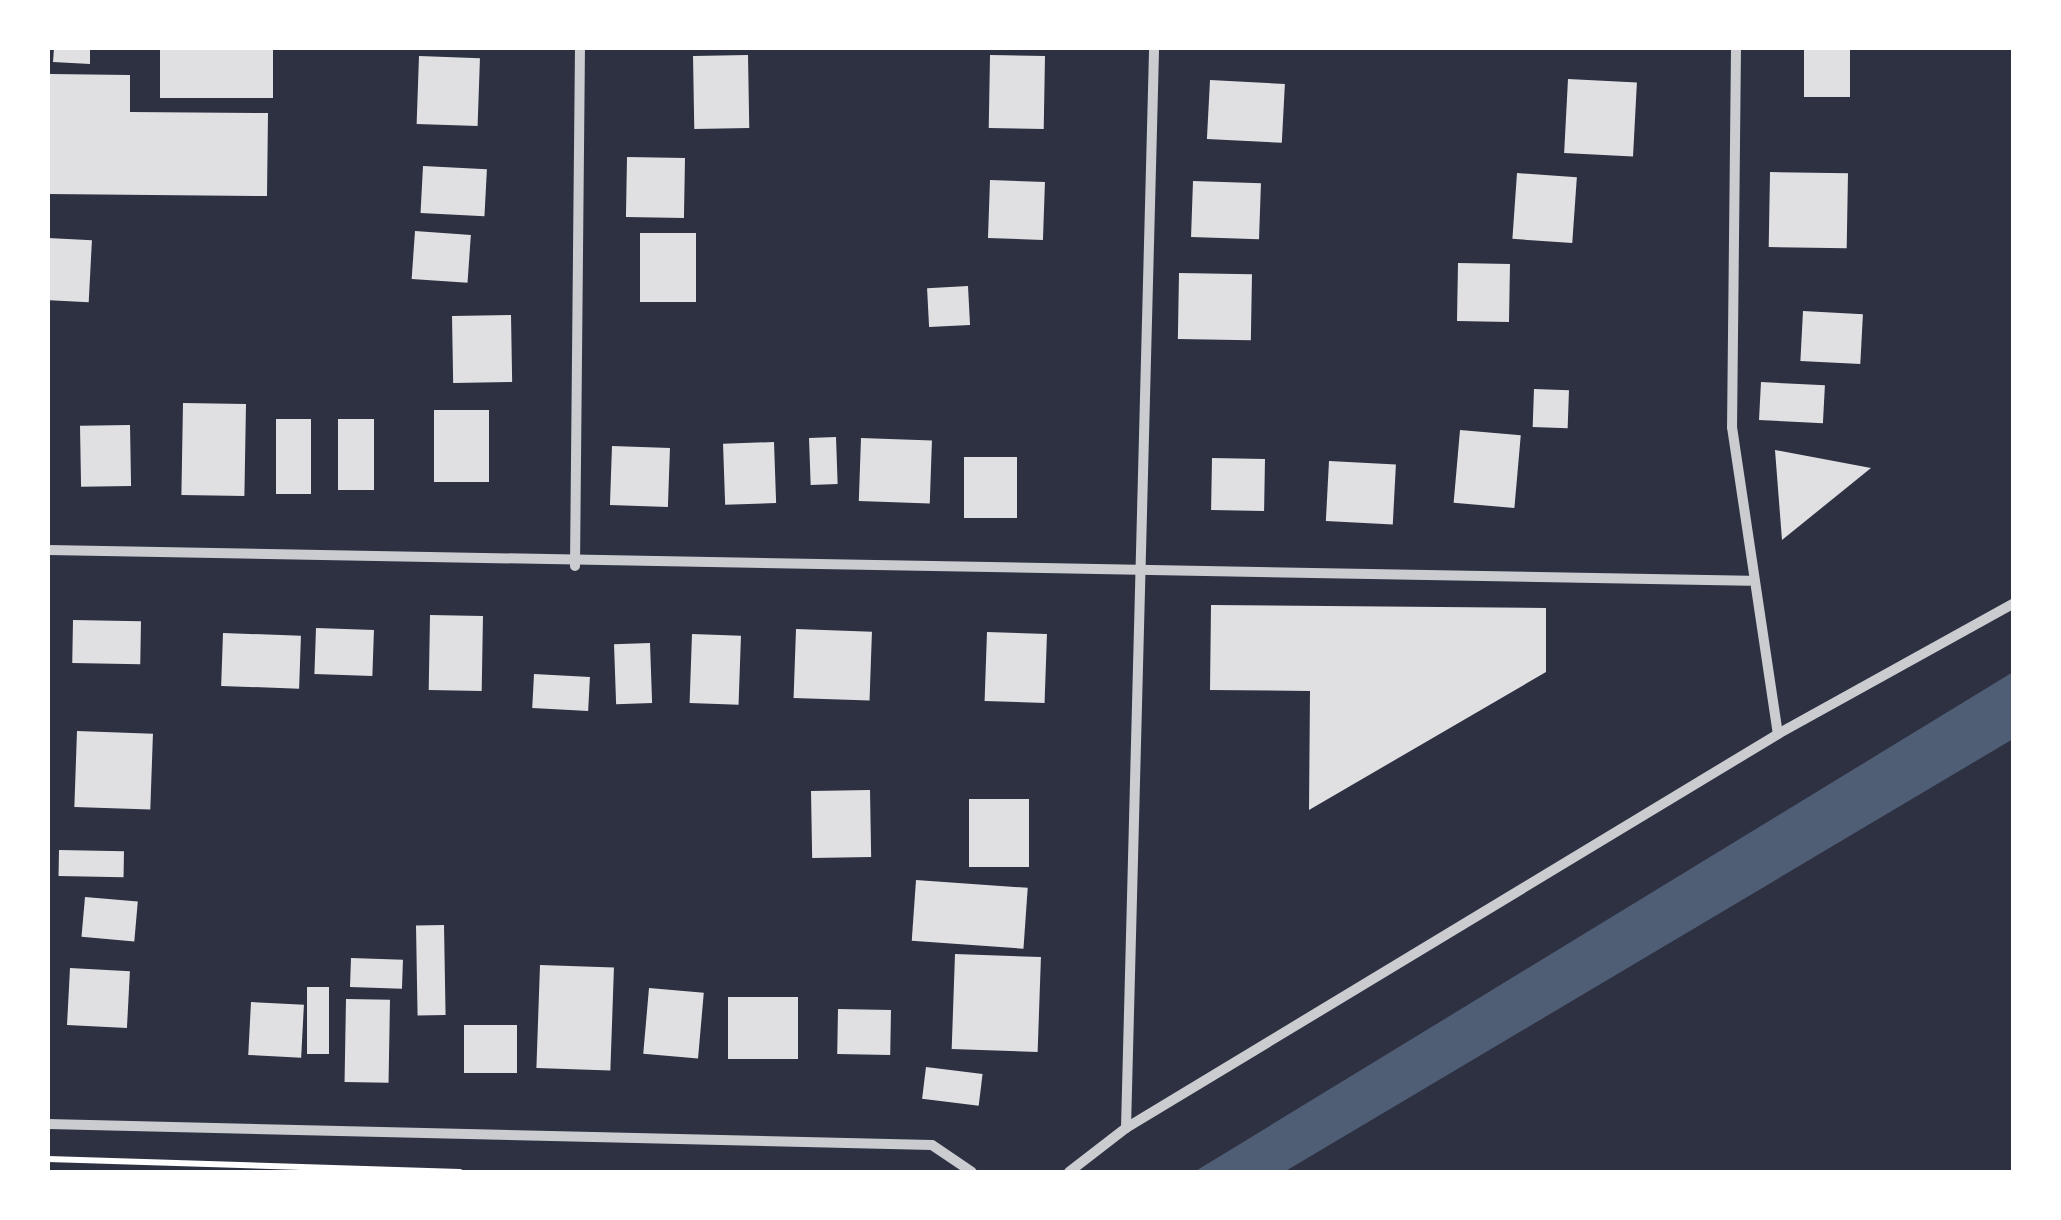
<!DOCTYPE html>
<style>
body{margin:0}
#map{position:relative;width:2061px;height:1220px;overflow:hidden;background:#2d3142;font-family:"DejaVu Sans",sans-serif}
div>[style]{position:absolute}
.water>*{inset:0;background:#4f5d75}
.building>*{inset:0;background:#e0e0e3;transform-origin:0 0}
.path>*{height:6px;margin:-3px;padding:0 3px;transform-origin:3px;border-radius:3px;background:#fff}
.minor>*{height:10px;margin:-5px;padding:0 5px;transform-origin:5px;border-radius:5px;background:#caccd0}
span{translate:-50% -50%;white-space:nowrap;text-align:center;line-height:1.15;-webkit-text-stroke:10px #fff;paint-order:stroke}
.frame{position:absolute;inset:0;border:50px solid #fff;pointer-events:none}
</style>
<div id="map">
<div class="water">
<div style="clip-path:polygon(2013px 672px,2013px 739px,1284px 1172px,1194px 1172px)"></div>
</div>
<div class="building">
<div style="clip-path:polygon(54px 48px,90px 48px,90px 64px,53px 62px)"></div>
<div style="left:160px;top:48px;width:113px;height:50px"></div>
<div style="left:1804px;top:48px;width:46px;height:49px"></div>
<div style="left:748px;top:55px;width:73px;height:55px;rotate:89deg"></div>
<div style="left:990px;top:55px;width:55px;height:73px;rotate:1deg"></div>
<div style="left:419px;top:56px;width:61px;height:68px;rotate:2deg"></div>
<div style="clip-path:polygon(50px 74px,130px 75px,130px 112px,268px 113px,267px 196px,48px 194px)"></div>
<div style="left:1568px;top:79px;width:69px;height:74px;rotate:3deg"></div>
<div style="left:1210px;top:80px;width:75px;height:59px;rotate:3deg"></div>
<div style="left:627px;top:157px;width:58px;height:60px;rotate:1deg"></div>
<div style="left:423px;top:166px;width:64px;height:47px;rotate:3deg"></div>
<div style="left:1770px;top:172px;width:78px;height:75px;rotate:1deg"></div>
<div style="left:1517px;top:173px;width:60px;height:66px;rotate:4deg"></div>
<div style="left:990px;top:180px;width:55px;height:58px;rotate:2deg"></div>
<div style="left:1193px;top:181px;width:68px;height:56px;rotate:2deg"></div>
<div style="left:415px;top:231px;width:56px;height:48px;rotate:4deg"></div>
<div style="left:640px;top:233px;width:56px;height:69px"></div>
<div style="left:48px;top:238px;width:44px;height:62px;rotate:3deg"></div>
<div style="left:1458px;top:263px;width:52px;height:58px;rotate:1deg"></div>
<div style="left:1179px;top:273px;width:73px;height:66px;rotate:1deg"></div>
<div style="left:968px;top:286px;width:39px;height:41px;rotate:87deg"></div>
<div style="left:1803px;top:311px;width:60px;height:50px;rotate:3deg"></div>
<div style="left:511px;top:315px;width:67px;height:59px;rotate:89deg"></div>
<div style="left:1761px;top:382px;width:64px;height:38px;rotate:3deg"></div>
<div style="left:1534px;top:389px;width:35px;height:38px;rotate:2deg"></div>
<div style="left:183px;top:403px;width:63px;height:92px;rotate:1deg"></div>
<div style="left:489px;top:410px;width:72px;height:55px;rotate:90deg"></div>
<div style="left:311px;top:419px;width:75px;height:35px;rotate:90deg"></div>
<div style="left:374px;top:419px;width:71px;height:36px;rotate:90deg"></div>
<div style="left:130px;top:425px;width:61px;height:50px;rotate:89deg"></div>
<div style="left:1460px;top:430px;width:61px;height:73px;rotate:5deg"></div>
<div style="left:836px;top:437px;width:47px;height:27px;rotate:88deg"></div>
<div style="left:861px;top:438px;width:71px;height:63px;rotate:2deg"></div>
<div style="left:774px;top:442px;width:61px;height:51px;rotate:88deg"></div>
<div style="left:612px;top:446px;width:58px;height:59px;rotate:2deg"></div>
<div style="clip-path:polygon(1775px 450px,1871px 468px,1782px 540px)"></div>
<div style="left:964px;top:457px;width:53px;height:61px"></div>
<div style="left:1212px;top:458px;width:53px;height:52px;rotate:1deg"></div>
<div style="left:1329px;top:461px;width:67px;height:60px;rotate:3deg"></div>
<div style="clip-path:polygon(1211px 605px,1546px 608px,1546px 672px,1309px 810px,1310px 691px,1210px 690px)"></div>
<div style="left:430px;top:615px;width:53px;height:75px;rotate:1deg"></div>
<div style="left:73px;top:620px;width:68px;height:43px;rotate:1deg"></div>
<div style="left:316px;top:628px;width:58px;height:46px;rotate:2deg"></div>
<div style="left:796px;top:629px;width:76px;height:69px;rotate:2deg"></div>
<div style="left:987px;top:632px;width:60px;height:69px;rotate:2deg"></div>
<div style="left:223px;top:633px;width:78px;height:53px;rotate:2deg"></div>
<div style="left:692px;top:634px;width:49px;height:69px;rotate:2deg"></div>
<div style="left:650px;top:643px;width:60px;height:36px;rotate:88deg"></div>
<div style="left:534px;top:674px;width:56px;height:34px;rotate:3deg"></div>
<div style="left:77px;top:731px;width:76px;height:76px;rotate:2deg"></div>
<div style="left:870px;top:790px;width:67px;height:59px;rotate:89deg"></div>
<div style="left:1029px;top:799px;width:68px;height:60px;rotate:90deg"></div>
<div style="left:59px;top:850px;width:65px;height:26px;rotate:1deg"></div>
<div style="left:916px;top:880px;width:112px;height:61px;rotate:4deg"></div>
<div style="left:85px;top:897px;width:53px;height:40px;rotate:5deg"></div>
<div style="left:444px;top:925px;width:90px;height:28px;rotate:89deg"></div>
<div style="left:955px;top:954px;width:86px;height:95px;rotate:2deg"></div>
<div style="left:351px;top:958px;width:52px;height:29px;rotate:2deg"></div>
<div style="left:540px;top:965px;width:74px;height:103px;rotate:2deg"></div>
<div style="left:70px;top:968px;width:60px;height:57px;rotate:3deg"></div>
<div style="left:307px;top:987px;width:22px;height:67px"></div>
<div style="left:649px;top:988px;width:55px;height:66px;rotate:5deg"></div>
<div style="left:798px;top:997px;width:62px;height:70px;rotate:90deg"></div>
<div style="left:346px;top:999px;width:44px;height:83px;rotate:1deg"></div>
<div style="left:251px;top:1002px;width:53px;height:53px;rotate:3deg"></div>
<div style="left:838px;top:1009px;width:53px;height:45px;rotate:1deg"></div>
<div style="left:517px;top:1025px;width:48px;height:53px;rotate:90deg"></div>
<div style="left:926px;top:1067px;width:57px;height:32px;rotate:7deg"></div>
</div>
<div class="path">
<div style="left:48px;top:1159px;width:412px;rotate:1.8deg"></div>
</div>
<div class="minor">
<div style="left:1736px;top:48px;width:379px;rotate:90.6deg"></div>
<div style="left:1732px;top:427px;width:310px;rotate:81.5deg"></div>
<div style="left:48px;top:550px;width:1701px;rotate:1.04deg"></div>
<div style="left:575px;top:566px;width:518px;rotate:-89.45deg"></div>
<div style="left:48px;top:1124px;width:884px;rotate:1.36deg"></div>
<div style="left:932px;top:1145px;width:48px;rotate:34deg"></div>
<div style="left:1126px;top:1128px;width:1080px;rotate:-88.51deg"></div>
<div style="left:1069px;top:1172px;width:72px;rotate:-37.7deg"></div>
<div style="left:1126px;top:1128px;width:762px;rotate:-31.14deg"></div>
<div style="left:1778px;top:734px;width:270px;rotate:-29deg"></div>
</div>
<div class="frame"></div>
</div>
